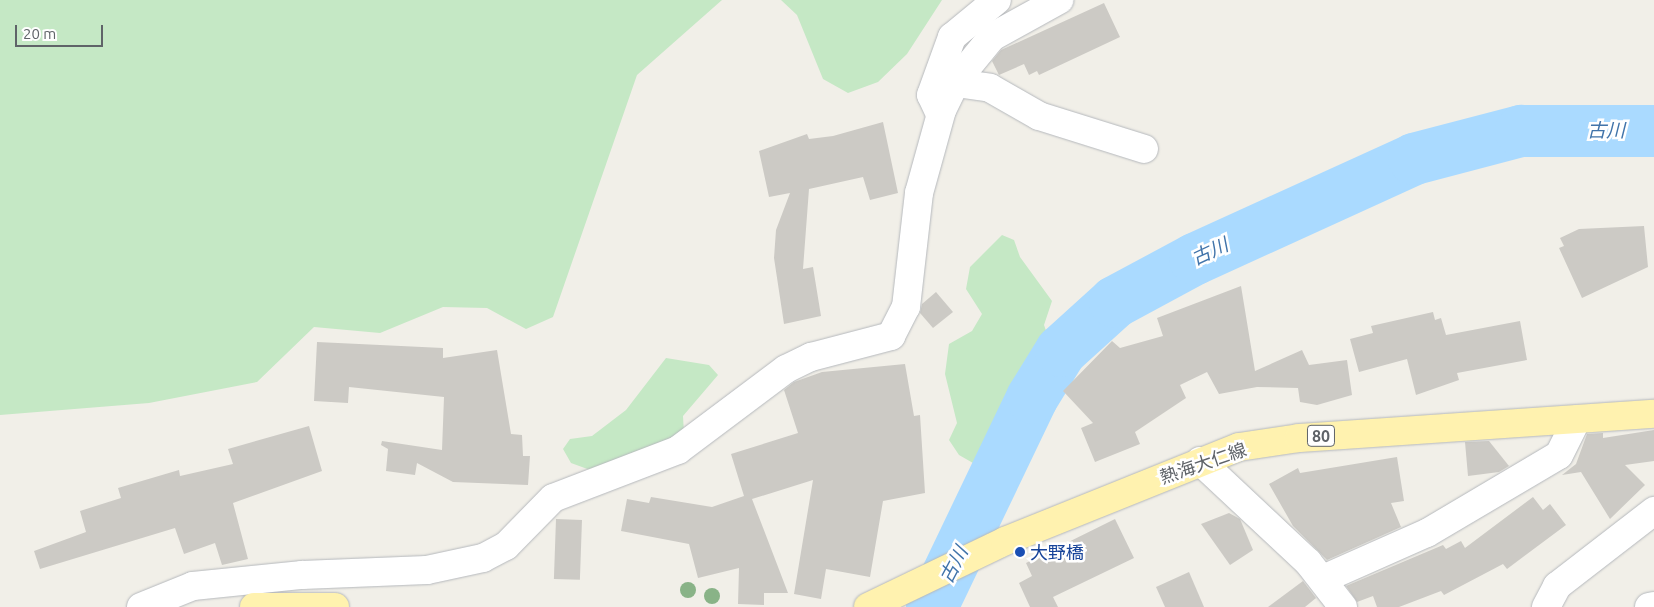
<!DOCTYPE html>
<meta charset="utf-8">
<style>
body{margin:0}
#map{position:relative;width:1654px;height:607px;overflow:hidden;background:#f1efe8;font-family:Ubuntu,"Noto Sans JP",sans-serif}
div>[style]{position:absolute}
.green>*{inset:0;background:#c5e8c5}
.river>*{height:52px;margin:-26px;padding:0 26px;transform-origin:26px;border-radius:26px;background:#aadaff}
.building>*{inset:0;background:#cccac5;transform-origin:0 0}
.roads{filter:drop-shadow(0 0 1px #b5b8bc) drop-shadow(0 0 1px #b5b8bc)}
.minor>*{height:28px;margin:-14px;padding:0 14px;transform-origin:14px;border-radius:14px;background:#fff}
.major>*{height:28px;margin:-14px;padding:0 14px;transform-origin:14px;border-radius:14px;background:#fff2af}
.trees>*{width:16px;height:16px;margin:-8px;border-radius:50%;background:#89b387}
.dots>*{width:14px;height:14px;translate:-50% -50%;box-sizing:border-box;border:2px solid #fff;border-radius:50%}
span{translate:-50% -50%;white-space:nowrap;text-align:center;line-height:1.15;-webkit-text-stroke:5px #fff;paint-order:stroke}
.shield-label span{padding:1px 4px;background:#fff;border:1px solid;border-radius:4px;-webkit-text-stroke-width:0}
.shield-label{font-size:16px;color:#5f6368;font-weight:700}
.street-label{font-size:18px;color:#5f6368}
.transit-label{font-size:18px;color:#164399}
.left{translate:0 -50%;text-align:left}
.water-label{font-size:19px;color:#4174aa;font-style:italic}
.scale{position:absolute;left:15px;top:25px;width:88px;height:22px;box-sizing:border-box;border:2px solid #5f6368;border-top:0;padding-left:6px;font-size:15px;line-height:18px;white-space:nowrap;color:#5f6368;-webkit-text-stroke:4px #fff;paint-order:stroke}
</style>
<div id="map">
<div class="green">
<div style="clip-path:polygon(0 0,722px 0,637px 75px,553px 317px,526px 329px,487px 308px,443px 307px,380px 333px,314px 327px,257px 382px,149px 403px,0 415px)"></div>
<div style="clip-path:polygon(781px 0,942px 0,907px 54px,878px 82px,848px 93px,823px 79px,797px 15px)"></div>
<div style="clip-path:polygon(1002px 235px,1014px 240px,1020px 257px,1052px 301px,1044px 325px,1050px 342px,1006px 432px,988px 461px,973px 463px,959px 455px,949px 440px,957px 423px,945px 374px,949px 344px,972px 331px,982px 314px,966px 289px,970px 267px)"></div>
<div style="clip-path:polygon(666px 358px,709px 365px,718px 375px,683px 416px,684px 434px,593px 471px,571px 463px,563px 449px,570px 439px,592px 436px,626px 410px)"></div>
</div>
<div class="river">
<div style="left:932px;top:607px;width:232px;rotate:-64.4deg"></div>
<div style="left:1032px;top:398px;width:55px;rotate:-58.3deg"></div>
<div style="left:1061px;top:351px;width:73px;rotate:-42.2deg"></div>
<div style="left:1115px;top:302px;width:91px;rotate:-28.3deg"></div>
<div style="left:1195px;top:259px;width:241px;rotate:-24.5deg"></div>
<div style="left:1414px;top:159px;width:111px;rotate:-14.7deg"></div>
<div style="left:1521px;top:131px;width:133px"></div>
</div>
<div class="building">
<div style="clip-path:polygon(1104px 3px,1120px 37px,1039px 75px,1037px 71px,1029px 75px,1024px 64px,999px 75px,992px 61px,1001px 50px)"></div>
<div style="clip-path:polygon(883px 122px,898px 193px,870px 200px,863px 177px,809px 189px,803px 269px,813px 267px,821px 316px,784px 324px,774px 258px,776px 230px,790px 193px,769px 197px,759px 151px,807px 134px,809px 139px,833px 136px)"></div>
<div style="clip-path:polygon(1644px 226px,1648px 267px,1582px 298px,1559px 248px,1564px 246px,1560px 238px,1579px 229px)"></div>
<div style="clip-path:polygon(1241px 286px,1255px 371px,1302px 350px,1309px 365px,1347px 360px,1352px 395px,1317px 405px,1300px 402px,1298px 388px,1257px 387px,1219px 394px,1207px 372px,1180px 385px,1186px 398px,1135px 432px,1140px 444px,1095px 462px,1081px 428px,1093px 423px,1063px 391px,1112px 341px,1120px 348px,1163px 336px,1157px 318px)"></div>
<div style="clip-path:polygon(936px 292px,953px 312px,933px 328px,920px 313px,922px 304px)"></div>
<div style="clip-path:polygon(1433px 312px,1435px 320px,1441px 318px,1446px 335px,1520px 321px,1527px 360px,1457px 373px,1459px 380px,1416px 395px,1407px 359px,1359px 372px,1350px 339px,1373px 333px,1371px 326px)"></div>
<div style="clip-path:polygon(317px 342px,443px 348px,443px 358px,497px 350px,511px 434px,522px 435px,523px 456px,530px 456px,528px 485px,453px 482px,417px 463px,415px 475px,386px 471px,388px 449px,381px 445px,382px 441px,442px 450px,444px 397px,349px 387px,348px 403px,314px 401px)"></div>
<div style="clip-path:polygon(905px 364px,914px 416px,920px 415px,925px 493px,883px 501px,870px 577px,826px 569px,821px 599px,794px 594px,813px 480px,752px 499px,788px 593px,764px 593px,764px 605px,738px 604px,739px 568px,698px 578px,689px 544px,621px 531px,627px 499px,649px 503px,651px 497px,712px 507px,744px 496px,731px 454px,798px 433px,784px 390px,794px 382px,822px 372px)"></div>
<div style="clip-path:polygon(309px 426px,322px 471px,233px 503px,248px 559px,222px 565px,215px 543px,184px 554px,175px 528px,40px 569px,34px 551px,86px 532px,80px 511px,121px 498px,118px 488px,179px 470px,180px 476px,233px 464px,228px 449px)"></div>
<div style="clip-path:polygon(1654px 430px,1654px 461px,1625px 465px,1645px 485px,1610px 519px,1581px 472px,1562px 475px,1576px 464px,1587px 434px,1603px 433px,1603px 438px)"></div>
<div style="clip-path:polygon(1489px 441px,1509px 466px,1499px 472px,1468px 476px,1465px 442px)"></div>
<div style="clip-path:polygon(1397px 457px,1404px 501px,1391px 503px,1401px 527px,1327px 560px,1293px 526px,1269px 484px,1298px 468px,1300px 473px)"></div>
<div style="clip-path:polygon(1533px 497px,1543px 510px,1550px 504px,1566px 525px,1507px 569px,1503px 564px,1444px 595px,1441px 591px,1399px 607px,1377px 607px,1373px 596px,1357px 602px,1346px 586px,1443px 545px,1446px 549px,1461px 541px,1465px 548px)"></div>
<div style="clip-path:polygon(1229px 513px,1240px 519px,1253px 550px,1230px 565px,1201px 524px)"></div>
<div style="left:556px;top:519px;width:26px;height:60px;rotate:2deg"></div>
<div style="clip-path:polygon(1115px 519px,1134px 558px,1053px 597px,1058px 607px,1030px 607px,1019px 583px,1032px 576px,1026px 563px)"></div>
<div style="clip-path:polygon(1189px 572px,1204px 607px,1165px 607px,1156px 587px)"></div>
<div style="clip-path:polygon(1303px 581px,1316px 598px,1305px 607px,1268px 607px)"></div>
</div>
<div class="roads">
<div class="minor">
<div style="left:956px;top:83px;width:34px;rotate:8deg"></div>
<div style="left:990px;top:88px;width:56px;rotate:29.7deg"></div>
<div style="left:1039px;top:116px;width:110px;rotate:17.4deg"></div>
<div style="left:940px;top:114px;width:21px;rotate:-115deg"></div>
<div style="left:931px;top:95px;width:62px;rotate:-70.1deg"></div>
<div style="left:952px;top:37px;width:58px;rotate:-39.4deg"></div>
<div style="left:1200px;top:461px;width:148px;rotate:43.1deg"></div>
<div style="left:1308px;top:562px;width:57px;rotate:52.1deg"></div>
<div style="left:1323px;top:579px;width:114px;rotate:-23.9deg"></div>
<div style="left:1427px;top:533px;width:153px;rotate:-30.6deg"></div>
<div style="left:1559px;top:455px;width:40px;rotate:-63.4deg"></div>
<div style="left:141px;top:607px;width:56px;rotate:-22deg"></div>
<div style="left:193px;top:586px;width:110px;rotate:-5.8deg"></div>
<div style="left:302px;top:575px;width:125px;rotate:-2.3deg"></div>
<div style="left:427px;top:570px;width:57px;rotate:-12.1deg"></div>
<div style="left:483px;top:558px;width:26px;rotate:-28deg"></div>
<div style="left:506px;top:546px;width:67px;rotate:-45.6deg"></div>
<div style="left:553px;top:498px;width:134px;rotate:-21deg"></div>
<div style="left:678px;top:450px;width:135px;rotate:-36.9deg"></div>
<div style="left:786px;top:369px;width:28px;rotate:-26deg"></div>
<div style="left:811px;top:357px;width:83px;rotate:-14.7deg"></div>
<div style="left:891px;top:336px;width:33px;rotate:-63deg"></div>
<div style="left:906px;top:307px;width:115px;rotate:-83.5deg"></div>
<div style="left:919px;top:193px;width:86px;rotate:-74.5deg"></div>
<div style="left:942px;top:110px;width:32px;rotate:-64deg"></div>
<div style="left:956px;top:81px;width:57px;rotate:-50.7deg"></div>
<div style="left:992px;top:37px;width:77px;rotate:-28.9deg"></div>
<div style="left:1546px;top:607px;width:24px;rotate:-62deg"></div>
<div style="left:1557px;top:586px;width:123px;rotate:-37.7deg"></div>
<div style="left:1649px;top:607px;width:5px;rotate:-11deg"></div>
</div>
<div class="major">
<div style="left:254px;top:607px;width:81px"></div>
<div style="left:868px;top:607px;width:152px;rotate:-25.7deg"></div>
<div style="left:1005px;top:541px;width:252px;rotate:-21.9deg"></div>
<div style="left:1239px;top:447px;width:61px;rotate:-8.5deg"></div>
<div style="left:1299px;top:438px;width:356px;rotate:-3.9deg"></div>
</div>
</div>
<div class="trees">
<div style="left:688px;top:590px"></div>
<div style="left:712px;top:596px"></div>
</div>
<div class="dots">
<div style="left:1020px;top:552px;background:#1a4fb4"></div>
</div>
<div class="shield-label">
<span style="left:1321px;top:436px">80</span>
</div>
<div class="street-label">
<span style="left:1203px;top:463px;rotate:-19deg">熱海大仁線</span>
</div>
<div class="transit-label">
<span class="left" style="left:1030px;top:552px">大野橋</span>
</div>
<div class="water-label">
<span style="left:1606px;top:131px">古川</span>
<span style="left:1210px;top:252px;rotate:-25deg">古川</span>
<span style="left:954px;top:565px;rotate:-62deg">古川</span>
</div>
<div class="scale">20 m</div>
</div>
